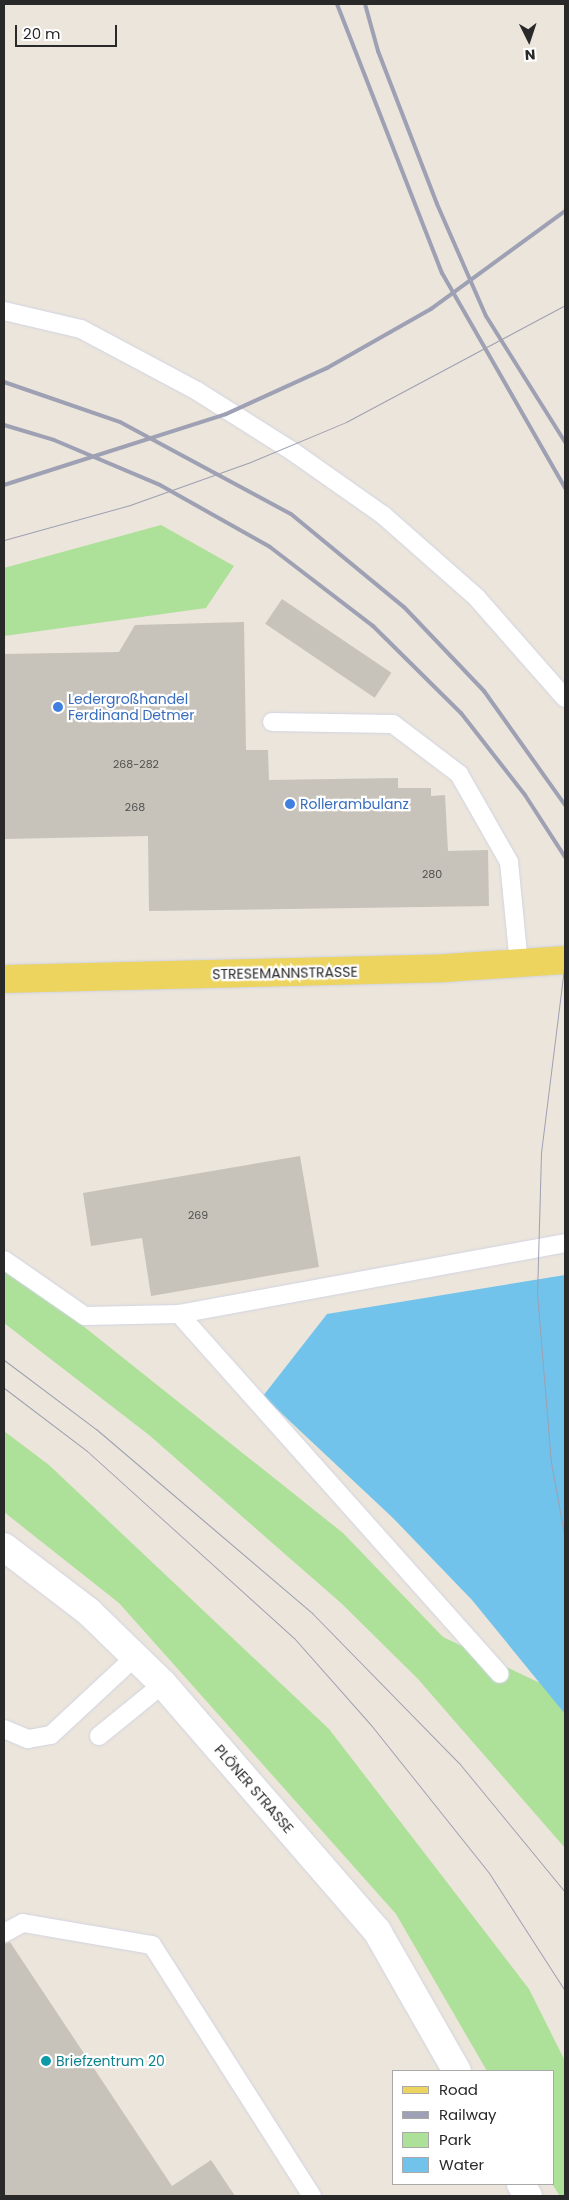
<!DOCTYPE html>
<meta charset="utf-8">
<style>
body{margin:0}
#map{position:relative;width:569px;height:2200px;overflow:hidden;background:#ebe5db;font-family:Poppins,sans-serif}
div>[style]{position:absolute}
.green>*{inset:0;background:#ade099}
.water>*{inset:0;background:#71c3eb}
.building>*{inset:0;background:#c7c3ba;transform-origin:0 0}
.roads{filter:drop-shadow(0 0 1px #d1d3e2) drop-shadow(0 0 1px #d1d3e2)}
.service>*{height:18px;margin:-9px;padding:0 9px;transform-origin:9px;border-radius:9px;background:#fff}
.tertiary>*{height:28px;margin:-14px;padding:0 14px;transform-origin:14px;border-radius:14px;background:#fff}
.primary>*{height:28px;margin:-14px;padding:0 14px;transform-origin:14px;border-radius:14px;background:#ecd45f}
.tram>*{height:1px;margin:-0.5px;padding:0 0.5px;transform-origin:0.5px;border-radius:0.5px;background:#9ea0b3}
.rail>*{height:4px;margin:-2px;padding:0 2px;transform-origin:2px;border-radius:2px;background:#9ea0b3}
.dots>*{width:14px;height:14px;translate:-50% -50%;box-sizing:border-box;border:2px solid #fff;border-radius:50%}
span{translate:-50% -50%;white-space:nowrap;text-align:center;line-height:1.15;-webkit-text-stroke:4.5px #fff;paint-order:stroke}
.number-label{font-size:11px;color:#50504d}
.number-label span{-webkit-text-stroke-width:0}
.shop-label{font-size:14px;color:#366cbe}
.left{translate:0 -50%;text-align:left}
.street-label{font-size:14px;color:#292929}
.culture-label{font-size:14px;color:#0d838f}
.frame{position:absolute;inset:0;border:5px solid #292929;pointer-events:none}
.legend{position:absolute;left:392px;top:2070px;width:162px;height:115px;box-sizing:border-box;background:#fff;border:1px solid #a9a9a9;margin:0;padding:6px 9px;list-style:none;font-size:15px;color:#292929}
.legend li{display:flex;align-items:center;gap:10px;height:25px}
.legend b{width:25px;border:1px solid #a9a9a9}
.north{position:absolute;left:504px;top:15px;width:50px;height:50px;-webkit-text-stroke:4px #fff;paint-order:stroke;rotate:176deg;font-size:14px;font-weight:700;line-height:20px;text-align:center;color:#292929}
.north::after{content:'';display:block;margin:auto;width:18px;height:22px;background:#292929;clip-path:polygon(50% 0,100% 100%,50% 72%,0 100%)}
.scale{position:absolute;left:15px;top:25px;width:102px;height:22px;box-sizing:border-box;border:2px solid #292929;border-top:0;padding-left:6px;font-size:15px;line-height:18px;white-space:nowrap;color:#292929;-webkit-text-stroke:4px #fff;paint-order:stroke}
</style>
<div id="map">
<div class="green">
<div style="clip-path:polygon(161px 525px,234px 566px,206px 608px,4px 636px,4px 568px)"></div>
<div style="clip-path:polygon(4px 1263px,343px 1533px,443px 1637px,542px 1684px,565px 1714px,565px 1848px,418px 1679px,341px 1603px,149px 1435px,4px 1323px)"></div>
<div style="clip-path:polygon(4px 1431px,49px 1465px,329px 1729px,529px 1989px,565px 2061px,565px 2196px,560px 2196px,552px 2184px,553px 2071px,487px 2071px,396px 1914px,119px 1603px,4px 1512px)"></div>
</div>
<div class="water">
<div style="clip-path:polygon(565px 1275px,565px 1714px,472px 1600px,393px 1518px,263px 1396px,327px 1314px)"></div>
</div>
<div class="building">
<div style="left:282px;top:599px;width:132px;height:30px;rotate:34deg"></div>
<div style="clip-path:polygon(244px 622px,246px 750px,268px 750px,269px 780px,398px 778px,398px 788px,431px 788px,431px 796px,445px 795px,448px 851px,488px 850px,489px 906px,149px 911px,148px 836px,4px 839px,4px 654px,119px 652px,135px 625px)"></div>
<div style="clip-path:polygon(300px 1156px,319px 1267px,151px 1296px,142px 1238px,91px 1246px,83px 1193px)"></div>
<div style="clip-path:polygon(10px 1942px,172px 2186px,211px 2160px,235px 2196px,4px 2196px,4px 1944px)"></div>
</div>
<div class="roads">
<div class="service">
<div style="left:4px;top:311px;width:79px;rotate:13.2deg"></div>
<div style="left:81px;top:329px;width:132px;rotate:28.1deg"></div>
<div style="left:197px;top:391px;width:112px;rotate:32.3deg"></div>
<div style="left:292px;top:451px;width:111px;rotate:35.1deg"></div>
<div style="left:383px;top:515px;width:125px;rotate:41.4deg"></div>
<div style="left:477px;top:598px;width:133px;rotate:48.7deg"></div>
<div style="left:272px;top:722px;width:121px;rotate:0.9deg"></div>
<div style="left:393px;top:724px;width:83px;rotate:37.1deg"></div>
<div style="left:459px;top:774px;width:101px;rotate:60.4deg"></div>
<div style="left:509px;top:862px;width:102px;rotate:84.4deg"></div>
<div style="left:4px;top:1260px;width:98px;rotate:34.7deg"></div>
<div style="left:85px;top:1316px;width:94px;rotate:-1.2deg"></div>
<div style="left:179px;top:1314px;width:482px;rotate:48.3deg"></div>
<div style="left:179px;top:1314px;width:392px;rotate:-10.4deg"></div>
<div style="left:4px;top:1729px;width:26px;rotate:23deg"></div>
<div style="left:28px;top:1739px;width:23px;rotate:-10deg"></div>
<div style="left:51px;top:1735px;width:115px;rotate:-42.9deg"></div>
<div style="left:99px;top:1736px;width:82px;rotate:-39.1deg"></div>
<div style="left:4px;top:1933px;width:21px;rotate:-28deg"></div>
<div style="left:23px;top:1923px;width:131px;rotate:9.7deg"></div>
<div style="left:152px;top:1945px;width:298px;rotate:57.5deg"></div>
</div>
<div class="tertiary">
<div style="left:4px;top:1547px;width:107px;rotate:37.4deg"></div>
<div style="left:89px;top:1612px;width:103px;rotate:44.2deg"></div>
<div style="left:163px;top:1684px;width:327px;rotate:49.1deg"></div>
<div style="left:377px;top:1931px;width:161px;rotate:60.3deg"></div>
<div style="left:521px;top:2184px;width:14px;rotate:60deg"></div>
</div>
<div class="primary">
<div style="left:4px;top:979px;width:441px;rotate:-1.4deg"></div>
<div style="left:445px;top:968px;width:120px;rotate:-3.8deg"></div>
</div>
</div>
<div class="tram">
<div style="left:4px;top:540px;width:131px;rotate:-15.5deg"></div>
<div style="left:130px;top:505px;width:125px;rotate:-19.6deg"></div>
<div style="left:248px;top:463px;width:106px;rotate:-22.7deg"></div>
<div style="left:346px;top:422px;width:248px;rotate:-28.1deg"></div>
<div style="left:565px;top:960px;width:194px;rotate:97.1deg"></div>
<div style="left:541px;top:1153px;width:140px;rotate:91.6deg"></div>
<div style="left:537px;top:1293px;width:170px;rotate:85.3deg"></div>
<div style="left:551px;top:1462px;width:79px;rotate:79.8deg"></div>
<div style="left:4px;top:1360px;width:115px;rotate:36.9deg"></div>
<div style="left:96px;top:1429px;width:284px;rotate:40.4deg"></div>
<div style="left:312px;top:1613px;width:210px;rotate:45.6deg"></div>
<div style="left:459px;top:1763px;width:167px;rotate:50.6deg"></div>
<div style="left:4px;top:1388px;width:104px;rotate:37.2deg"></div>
<div style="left:87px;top:1451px;width:279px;rotate:42.1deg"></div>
<div style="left:294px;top:1638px;width:116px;rotate:48.5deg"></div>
<div style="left:371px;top:1725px;width:189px;rotate:51.4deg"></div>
<div style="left:489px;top:1873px;width:140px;rotate:57.2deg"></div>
</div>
<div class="rail">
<div style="left:337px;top:4px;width:289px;rotate:68.7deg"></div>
<div style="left:442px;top:273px;width:248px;rotate:60.2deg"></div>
<div style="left:365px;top:4px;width:49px;rotate:74.5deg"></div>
<div style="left:378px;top:51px;width:164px;rotate:68.9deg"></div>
<div style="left:437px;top:204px;width:122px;rotate:66.4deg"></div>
<div style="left:486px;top:316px;width:149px;rotate:57.9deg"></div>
<div style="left:4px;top:382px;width:123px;rotate:19deg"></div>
<div style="left:120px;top:422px;width:194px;rotate:28.3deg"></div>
<div style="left:291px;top:514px;width:146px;rotate:39.5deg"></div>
<div style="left:404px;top:607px;width:116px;rotate:46.4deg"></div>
<div style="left:484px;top:691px;width:140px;rotate:54.6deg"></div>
<div style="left:4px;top:425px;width:52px;rotate:16.7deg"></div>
<div style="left:54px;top:440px;width:115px;rotate:23deg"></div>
<div style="left:160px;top:485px;width:126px;rotate:29.4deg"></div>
<div style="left:270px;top:547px;width:130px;rotate:37.5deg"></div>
<div style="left:373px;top:626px;width:124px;rotate:44.7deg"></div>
<div style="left:461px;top:713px;width:104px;rotate:52deg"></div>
<div style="left:525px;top:795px;width:74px;rotate:57.2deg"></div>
<div style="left:4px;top:485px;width:233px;rotate:-17.7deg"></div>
<div style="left:226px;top:414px;width:111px;rotate:-24.5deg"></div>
<div style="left:327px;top:368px;width:120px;rotate:-29.6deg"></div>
<div style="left:431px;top:309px;width:166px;rotate:-36.2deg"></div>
</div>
<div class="dots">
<div style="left:58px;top:707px;background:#3f7fe0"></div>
<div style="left:290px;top:804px;background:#3f7fe0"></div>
<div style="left:46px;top:2061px;background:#0f9aa8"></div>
</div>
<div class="number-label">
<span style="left:136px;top:764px">268-282</span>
<span style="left:135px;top:807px">268</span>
<span style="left:432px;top:874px">280</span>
<span style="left:198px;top:1215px">269</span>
</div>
<div class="shop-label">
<span class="left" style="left:68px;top:707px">Ledergroßhandel<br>Ferdinand Detmer</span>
<span class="left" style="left:300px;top:804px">Rollerambulanz</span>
</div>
<div class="street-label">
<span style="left:285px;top:973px;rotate:-1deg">STRESEMANNSTRASSE</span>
<span style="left:254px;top:1789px;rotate:49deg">PLÖNER STRASSE</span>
</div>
<div class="culture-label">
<span class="left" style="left:56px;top:2061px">Briefzentrum 20</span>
</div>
<div class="frame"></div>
<ul class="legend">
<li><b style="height:6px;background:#ecd45f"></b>Road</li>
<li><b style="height:6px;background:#9ea0b3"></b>Railway</li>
<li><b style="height:14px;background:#ade099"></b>Park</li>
<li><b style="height:14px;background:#71c3eb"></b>Water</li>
</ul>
<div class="north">N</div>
<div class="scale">20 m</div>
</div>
